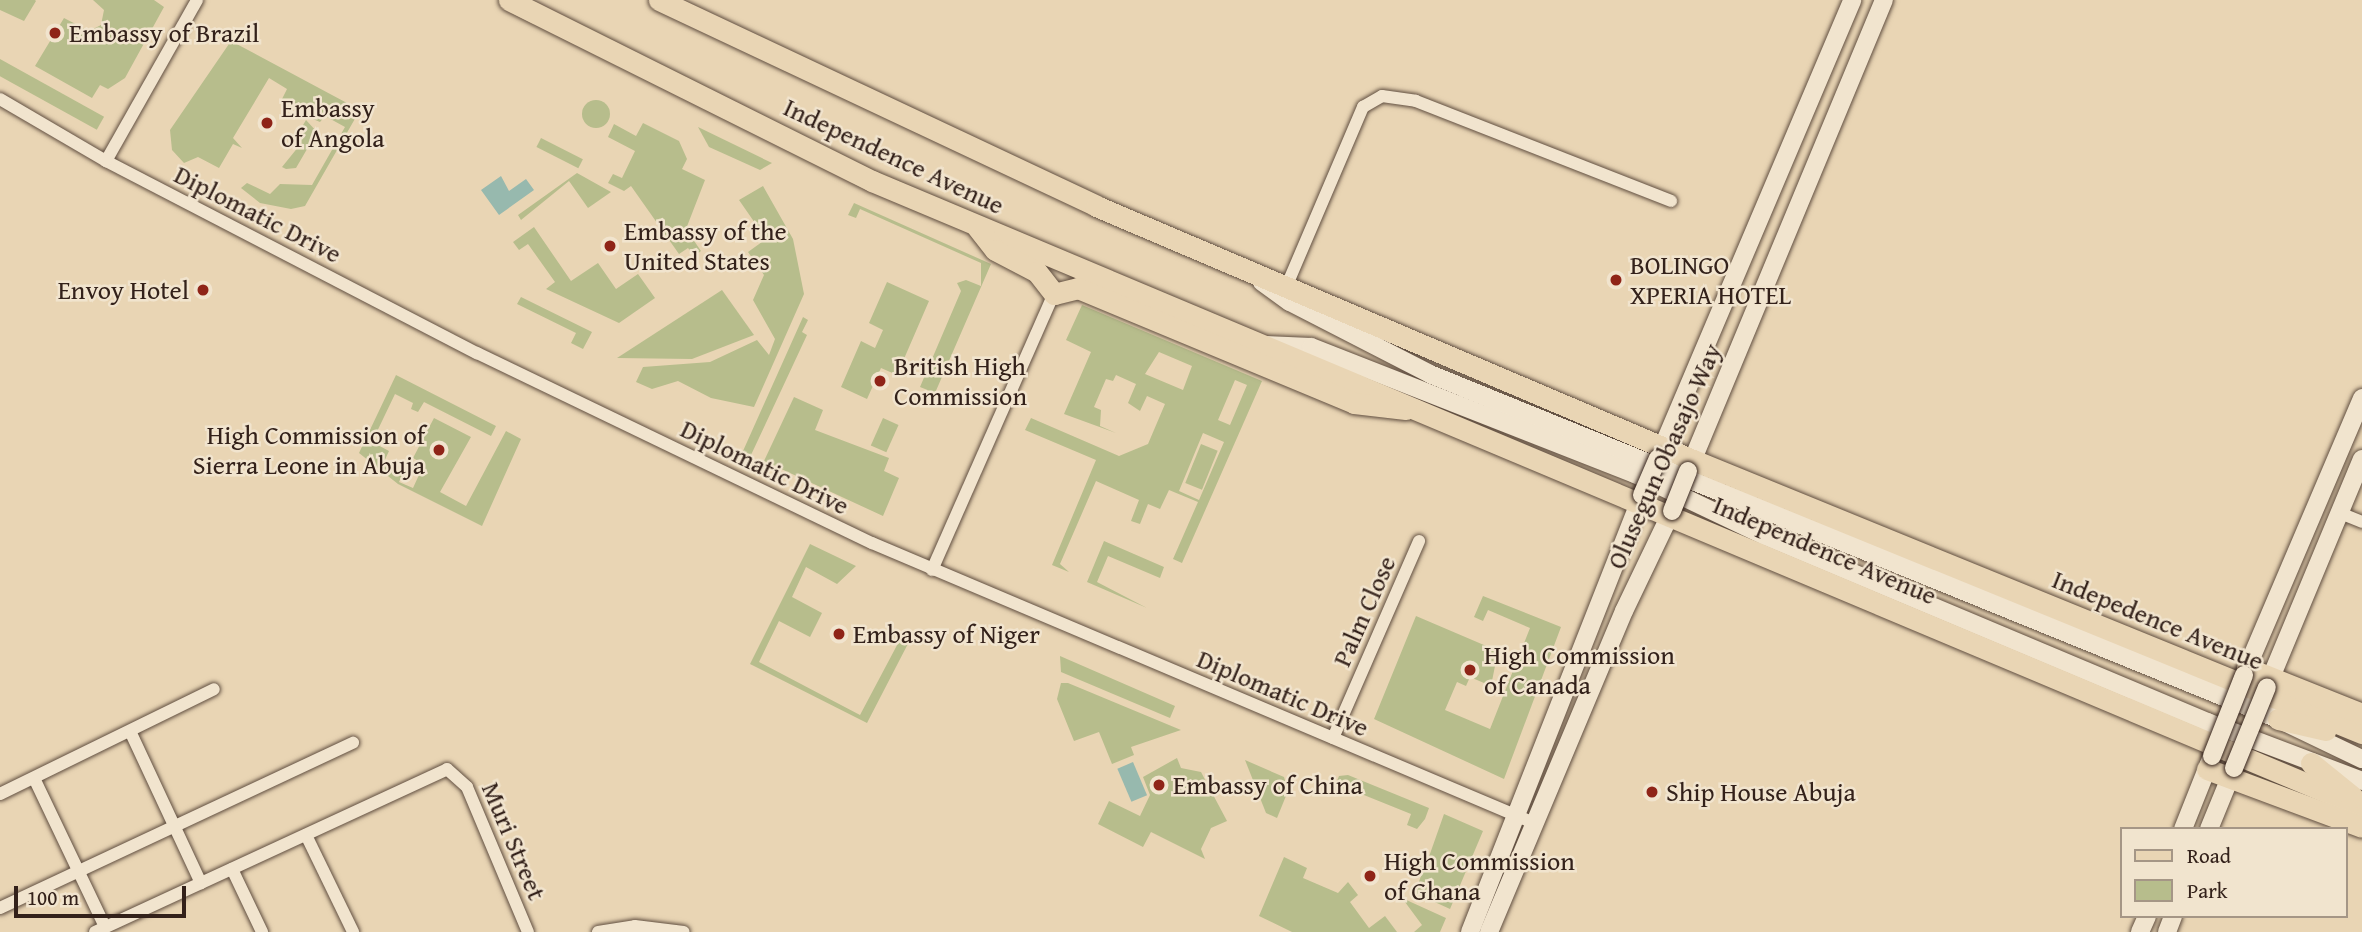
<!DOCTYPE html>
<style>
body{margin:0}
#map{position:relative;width:2362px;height:932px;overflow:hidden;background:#e9d5b4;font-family:"Gentium Book Plus",serif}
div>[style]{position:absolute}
.green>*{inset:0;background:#b7bd8c;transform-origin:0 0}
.round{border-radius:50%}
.water>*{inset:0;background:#97b9ae;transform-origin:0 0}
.roads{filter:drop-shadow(0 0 2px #604e40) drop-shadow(0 0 2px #604e40)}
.minor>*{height:12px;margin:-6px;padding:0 6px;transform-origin:6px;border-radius:6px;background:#f1e4ce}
.secondary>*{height:18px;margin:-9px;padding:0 9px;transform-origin:9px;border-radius:9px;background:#f1e4ce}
.primary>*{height:21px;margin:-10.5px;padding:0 10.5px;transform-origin:10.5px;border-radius:10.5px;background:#e9d5b4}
.bridges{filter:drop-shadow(0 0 2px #33211a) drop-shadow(0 0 2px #33211a)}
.secondary-bridge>*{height:18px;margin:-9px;padding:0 9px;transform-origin:9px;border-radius:9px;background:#f1e4ce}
.dots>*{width:19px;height:19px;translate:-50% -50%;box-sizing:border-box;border:4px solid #f1e4ce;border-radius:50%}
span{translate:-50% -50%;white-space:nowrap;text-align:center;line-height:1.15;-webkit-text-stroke:5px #f1e4ce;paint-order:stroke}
.poi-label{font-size:26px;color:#33211a}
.left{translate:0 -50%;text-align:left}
.right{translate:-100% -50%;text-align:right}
.street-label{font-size:26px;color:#33211a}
.legend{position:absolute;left:2120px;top:827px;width:228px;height:91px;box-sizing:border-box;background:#f1e4ce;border:2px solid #a59686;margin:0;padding:9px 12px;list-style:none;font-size:21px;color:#33211a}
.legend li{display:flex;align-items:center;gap:14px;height:35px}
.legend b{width:35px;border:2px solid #a59686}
.scale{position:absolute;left:14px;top:886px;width:172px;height:32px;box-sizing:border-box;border:4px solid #33211a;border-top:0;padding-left:9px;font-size:21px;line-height:24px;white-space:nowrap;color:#33211a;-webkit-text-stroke:5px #f1e4ce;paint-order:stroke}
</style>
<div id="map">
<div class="green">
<div style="clip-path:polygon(0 0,35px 0,36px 1px,24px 21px,0 10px)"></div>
<div style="clip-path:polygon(93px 0,154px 0,164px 7px,125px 78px,108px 89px,100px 85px,92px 98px,35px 66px,64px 18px,89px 31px,101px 25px,104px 10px)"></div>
<div style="clip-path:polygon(231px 41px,360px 110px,305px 206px,291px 209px,260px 203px,241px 188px,247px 183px,270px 194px,280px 184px,312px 185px,345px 127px,325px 116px,320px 122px,308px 117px,312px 110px,282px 99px,287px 89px,269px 78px,233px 138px,242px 148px,233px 144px,219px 168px,198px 157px,184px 163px,172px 150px,170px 130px)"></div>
<div style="left:0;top:59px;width:119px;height:15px;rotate:29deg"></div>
<div class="round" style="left:582px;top:100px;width:28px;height:28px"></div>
<div style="clip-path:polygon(306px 120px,317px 132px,296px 168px,286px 169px,282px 167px,299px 146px,293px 142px)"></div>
<div style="clip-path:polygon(643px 123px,679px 141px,687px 159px,682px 169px,705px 180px,686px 229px,701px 251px,694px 256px,688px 248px,679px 254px,631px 186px,624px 191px,608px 183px,613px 174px,622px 178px,635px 151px,608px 137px,614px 124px,636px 136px)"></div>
<div style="clip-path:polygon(698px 127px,772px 163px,760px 170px,709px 147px)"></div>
<div style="left:541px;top:138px;width:47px;height:10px;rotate:27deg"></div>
<div style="clip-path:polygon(577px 173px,611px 192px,588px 208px,569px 181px,521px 220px,518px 215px)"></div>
<div style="clip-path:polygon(763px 186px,793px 239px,804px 294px,754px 407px,711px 398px,678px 381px,652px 389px,636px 382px,643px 367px,710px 362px,757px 340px,769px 355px,775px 339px,753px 300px,764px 275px,748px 252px,766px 239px,739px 200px)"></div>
<div style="clip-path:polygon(854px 203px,991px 264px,935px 393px,920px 387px,961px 291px,957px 283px,966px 280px,981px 286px,981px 263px,860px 209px,856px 218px,848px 215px)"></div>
<div style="clip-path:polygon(534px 227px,571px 281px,598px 263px,616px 289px,638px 274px,655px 298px,619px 323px,546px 289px,555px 282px,528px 244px,519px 250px,513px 242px)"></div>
<div style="clip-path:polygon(887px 282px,929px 301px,897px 375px,881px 368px,867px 399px,841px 387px,861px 341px,875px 348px,883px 330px,869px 323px)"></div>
<div style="clip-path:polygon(722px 290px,754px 335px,692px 359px,617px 358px)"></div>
<div style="clip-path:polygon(521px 297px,592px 332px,583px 349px,571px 343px,576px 333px,517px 304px)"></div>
<div style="clip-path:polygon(evenodd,1082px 305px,1262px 381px,1182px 563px,1173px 559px,1198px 502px,1169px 490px,1160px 509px,1148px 504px,1140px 524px,1131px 521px,1139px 500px,1096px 481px,1060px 564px,1069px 572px,1052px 565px,1096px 460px,1025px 430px,1031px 418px,1119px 456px,1148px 444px,1165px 404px,1147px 396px,1140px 411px,1128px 403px,1136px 384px,1116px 375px,1113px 381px,1106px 379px,1094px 407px,1101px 410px,1100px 426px,1116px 433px,1064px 414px,1091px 352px,1066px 340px,1082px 305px,1159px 352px,1192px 366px,1183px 390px,1145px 374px,1159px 352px,1082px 305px,1235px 380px,1247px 385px,1230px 425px,1218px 420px,1235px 380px,1082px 305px,1203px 433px,1224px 442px,1199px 500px,1179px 491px,1203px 433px)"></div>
<div style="clip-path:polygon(803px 317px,808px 320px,802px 332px,807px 335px,751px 455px,743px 451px)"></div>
<div style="clip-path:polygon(396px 375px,496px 426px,491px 436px,424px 402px,418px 412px,411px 409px,413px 403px,395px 394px,372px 442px,389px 451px,383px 464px,403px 473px,399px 482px,413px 488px,424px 464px,413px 458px,434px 418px,471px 437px,440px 492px,466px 506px,506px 431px,521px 439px,482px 526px,398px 484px,359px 453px)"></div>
<div style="clip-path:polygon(794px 397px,823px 410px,815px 430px,889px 458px,884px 471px,899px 478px,883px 516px,764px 461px)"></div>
<div style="left:883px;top:418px;width:17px;height:30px;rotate:24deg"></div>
<div style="left:1201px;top:444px;width:18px;height:42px;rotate:22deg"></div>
<div style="clip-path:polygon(1104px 541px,1164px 567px,1160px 578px,1108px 556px,1097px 582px,1147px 608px,1087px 582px)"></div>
<div style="clip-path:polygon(810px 544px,856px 566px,837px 584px,806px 567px,792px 597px,822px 613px,810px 637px,779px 621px,759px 662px,860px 715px,904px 632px,912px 636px,867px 723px,750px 664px)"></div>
<div style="clip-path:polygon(1483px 596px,1561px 627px,1504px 779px,1374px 719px,1416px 616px,1498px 651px,1491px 686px,1470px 677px,1466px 686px,1457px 682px,1445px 710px,1490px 729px,1530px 628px,1488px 610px,1483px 621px,1474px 617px)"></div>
<div style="clip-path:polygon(1060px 656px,1175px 706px,1170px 718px,1061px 672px)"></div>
<div style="clip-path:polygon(1061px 683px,1068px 683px,1181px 730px,1131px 747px,1134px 755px,1112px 764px,1099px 732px,1074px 741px,1057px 699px)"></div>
<div style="clip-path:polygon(1177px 758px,1181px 768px,1201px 772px,1227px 821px,1211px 828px,1201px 849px,1205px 859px,1151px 832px,1143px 847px,1098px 824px,1109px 801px,1140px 816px,1150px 795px,1143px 777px)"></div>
<div style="clip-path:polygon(1245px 760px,1284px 777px,1288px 791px,1277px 818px,1266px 813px)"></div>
<div style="clip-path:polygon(1348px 775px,1429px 808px,1425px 819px,1417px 829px,1407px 825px,1411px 814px,1344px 787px,1340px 796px,1332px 793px,1339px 776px)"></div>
<div style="clip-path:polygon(1444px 814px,1483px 831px,1450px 909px,1415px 893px,1421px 876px,1392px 863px,1396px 855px,1425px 868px)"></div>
<div style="clip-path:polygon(1284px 857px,1307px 868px,1303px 878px,1338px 893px,1348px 882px,1358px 895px,1350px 902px,1369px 928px,1385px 916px,1397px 932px,1292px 932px,1259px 916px)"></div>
<div style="clip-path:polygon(1402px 898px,1446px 918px,1440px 932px,1414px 932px,1422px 925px)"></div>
</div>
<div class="water">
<div style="clip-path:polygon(501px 176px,509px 191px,526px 179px,534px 190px,499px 215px,481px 190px)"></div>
<div style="left:1133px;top:762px;width:36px;height:17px;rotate:67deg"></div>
</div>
<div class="roads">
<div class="minor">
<div style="left:0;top:99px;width:123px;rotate:30.3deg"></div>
<div style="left:106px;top:161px;width:418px;rotate:27.4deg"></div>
<div style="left:477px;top:353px;width:438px;rotate:25.7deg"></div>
<div style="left:872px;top:543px;width:719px;rotate:22.93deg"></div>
<div style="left:106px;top:161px;width:185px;rotate:-60.5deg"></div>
<div style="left:1287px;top:285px;width:194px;rotate:-66.9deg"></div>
<div style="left:1363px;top:107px;width:22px;rotate:-30deg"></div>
<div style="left:1382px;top:96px;width:34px;rotate:8deg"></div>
<div style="left:1416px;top:101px;width:274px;rotate:21.4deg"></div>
<div style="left:2340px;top:513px;width:24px;rotate:22deg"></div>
<div style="left:932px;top:570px;width:302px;rotate:-66.2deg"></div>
<div style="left:130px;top:731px;width:168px;rotate:65deg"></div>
<div style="left:1333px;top:738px;width:215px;rotate:-66.4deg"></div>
<div style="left:34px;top:778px;width:165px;rotate:64.5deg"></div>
<div style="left:0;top:794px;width:238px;rotate:-26.1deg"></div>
<div style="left:306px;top:835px;width:108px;rotate:64.1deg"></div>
<div style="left:232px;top:869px;width:70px;rotate:64.5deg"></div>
<div style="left:0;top:908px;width:390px;rotate:-25.1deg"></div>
<div style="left:95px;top:932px;width:388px;rotate:-24.8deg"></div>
<div style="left:447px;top:769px;width:27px;rotate:42deg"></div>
<div style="left:467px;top:787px;width:157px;rotate:67.2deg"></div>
<div style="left:598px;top:932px;width:37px;rotate:-9deg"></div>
<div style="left:635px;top:926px;width:49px;rotate:7deg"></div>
</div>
<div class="secondary">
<div style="left:1262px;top:282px;width:34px;rotate:36deg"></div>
<div style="left:1290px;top:302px;width:157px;rotate:27.2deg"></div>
<div style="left:1430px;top:374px;width:915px;rotate:22.14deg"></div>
<div style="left:2278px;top:719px;width:93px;rotate:25.5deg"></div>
<div style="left:1265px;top:345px;width:46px;rotate:2.5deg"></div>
<div style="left:1311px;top:347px;width:348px;rotate:21.4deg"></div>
<div style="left:1635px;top:474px;width:144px;rotate:25.5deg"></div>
<div style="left:1765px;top:536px;width:480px;rotate:22.8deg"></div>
<div style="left:2207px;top:722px;width:166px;rotate:20.8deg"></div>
<div style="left:1658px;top:458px;width:497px;rotate:-67deg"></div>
<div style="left:1688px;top:471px;width:510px;rotate:-67.41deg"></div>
<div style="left:2244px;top:675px;width:301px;rotate:-66.9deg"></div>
<div style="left:2267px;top:687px;width:247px;rotate:-67.4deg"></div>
<div style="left:2183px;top:829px;width:79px;rotate:-68.3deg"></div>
<div style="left:2209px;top:829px;width:66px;rotate:-67.7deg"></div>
<div style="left:1470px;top:932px;width:470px;rotate:-68.5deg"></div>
<div style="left:1489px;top:932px;width:348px;rotate:-67.2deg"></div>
<div style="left:1624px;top:611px;width:111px;rotate:-64.4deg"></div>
<div style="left:2140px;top:932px;width:17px;rotate:-66deg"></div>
<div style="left:2167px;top:932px;width:17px;rotate:-69deg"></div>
</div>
<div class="primary">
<div style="left:509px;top:0;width:406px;rotate:26.5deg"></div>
<div style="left:872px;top:181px;width:1616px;rotate:22.79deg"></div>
<div style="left:659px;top:0;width:483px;rotate:25.2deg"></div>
<div style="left:1096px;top:206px;width:649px;rotate:23.05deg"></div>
<div style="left:1693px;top:460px;width:723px;rotate:22.2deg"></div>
<div style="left:977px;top:227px;width:29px;rotate:52deg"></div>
<div style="left:995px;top:250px;width:47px;rotate:27.6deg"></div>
<div style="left:1037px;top:272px;width:28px;rotate:52deg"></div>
<div style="left:1054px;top:294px;width:25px;rotate:-14deg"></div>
<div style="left:1078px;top:288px;width:299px;rotate:22.6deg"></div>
<div style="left:1354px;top:403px;width:52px;rotate:6.6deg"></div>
<div style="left:2247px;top:668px;width:124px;rotate:21.8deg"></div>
<div style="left:2278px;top:719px;width:49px;rotate:12.9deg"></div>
<div style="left:2311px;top:763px;width:54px;rotate:39deg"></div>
<div style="left:2207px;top:769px;width:165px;rotate:20.5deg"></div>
</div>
</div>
<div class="bridges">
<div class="secondary-bridge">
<div style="left:1642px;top:495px;width:40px;rotate:-66.6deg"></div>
<div style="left:1672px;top:511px;width:43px;rotate:-68.2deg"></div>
<div style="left:2212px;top:756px;width:87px;rotate:-68.4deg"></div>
<div style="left:2234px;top:768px;width:87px;rotate:-67.8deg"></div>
</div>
</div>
<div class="dots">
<div style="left:55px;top:33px;background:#8f2418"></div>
<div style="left:267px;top:123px;background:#8f2418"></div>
<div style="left:610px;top:246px;background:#8f2418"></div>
<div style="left:1616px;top:280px;background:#8f2418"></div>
<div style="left:203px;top:290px;background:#8f2418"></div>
<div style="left:880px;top:381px;background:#8f2418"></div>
<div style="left:439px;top:450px;background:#8f2418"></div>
<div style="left:839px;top:634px;background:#8f2418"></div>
<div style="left:1470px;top:670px;background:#8f2418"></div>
<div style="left:1159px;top:785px;background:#8f2418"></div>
<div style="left:1652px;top:792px;background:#8f2418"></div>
<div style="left:1370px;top:876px;background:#8f2418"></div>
</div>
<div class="poi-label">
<span class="left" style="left:69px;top:33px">Embassy of Brazil</span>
<span class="left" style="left:281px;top:123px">Embassy<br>of Angola</span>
<span class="left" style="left:624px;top:246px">Embassy of the<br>United States</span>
<span class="left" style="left:1630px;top:280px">BOLINGO<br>XPERIA HOTEL</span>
<span class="right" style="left:189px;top:290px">Envoy Hotel</span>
<span class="left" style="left:894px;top:381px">British High<br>Commission</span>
<span class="right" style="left:425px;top:450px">High Commission of<br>Sierra Leone in Abuja</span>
<span class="left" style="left:853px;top:634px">Embassy of Niger</span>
<span class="left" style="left:1484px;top:670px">High Commission<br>of Canada</span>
<span class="left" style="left:1173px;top:785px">Embassy of China</span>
<span class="left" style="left:1666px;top:792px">Ship House Abuja</span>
<span class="left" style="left:1384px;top:876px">High Commission<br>of Ghana</span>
</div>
<div class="street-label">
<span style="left:894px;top:156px;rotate:25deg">Independence Avenue</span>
<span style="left:258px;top:214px;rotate:27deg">Diplomatic Drive</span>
<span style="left:1664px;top:456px;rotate:-66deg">Olusegun Obasajo Way</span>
<span style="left:765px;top:467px;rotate:26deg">Diplomatic Drive</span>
<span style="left:1825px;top:550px;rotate:23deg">Independence Avenue</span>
<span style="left:1364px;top:611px;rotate:-66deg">Palm Close</span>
<span style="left:2158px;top:620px;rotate:22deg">Indepedence Avenue</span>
<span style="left:1283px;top:693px;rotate:23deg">Diplomatic Drive</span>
<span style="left:514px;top:841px;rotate:67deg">Muri Street</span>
</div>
<ul class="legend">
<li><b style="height:9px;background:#e9d5b4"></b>Road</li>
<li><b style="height:19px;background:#b7bd8c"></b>Park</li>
</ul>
<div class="scale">100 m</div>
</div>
